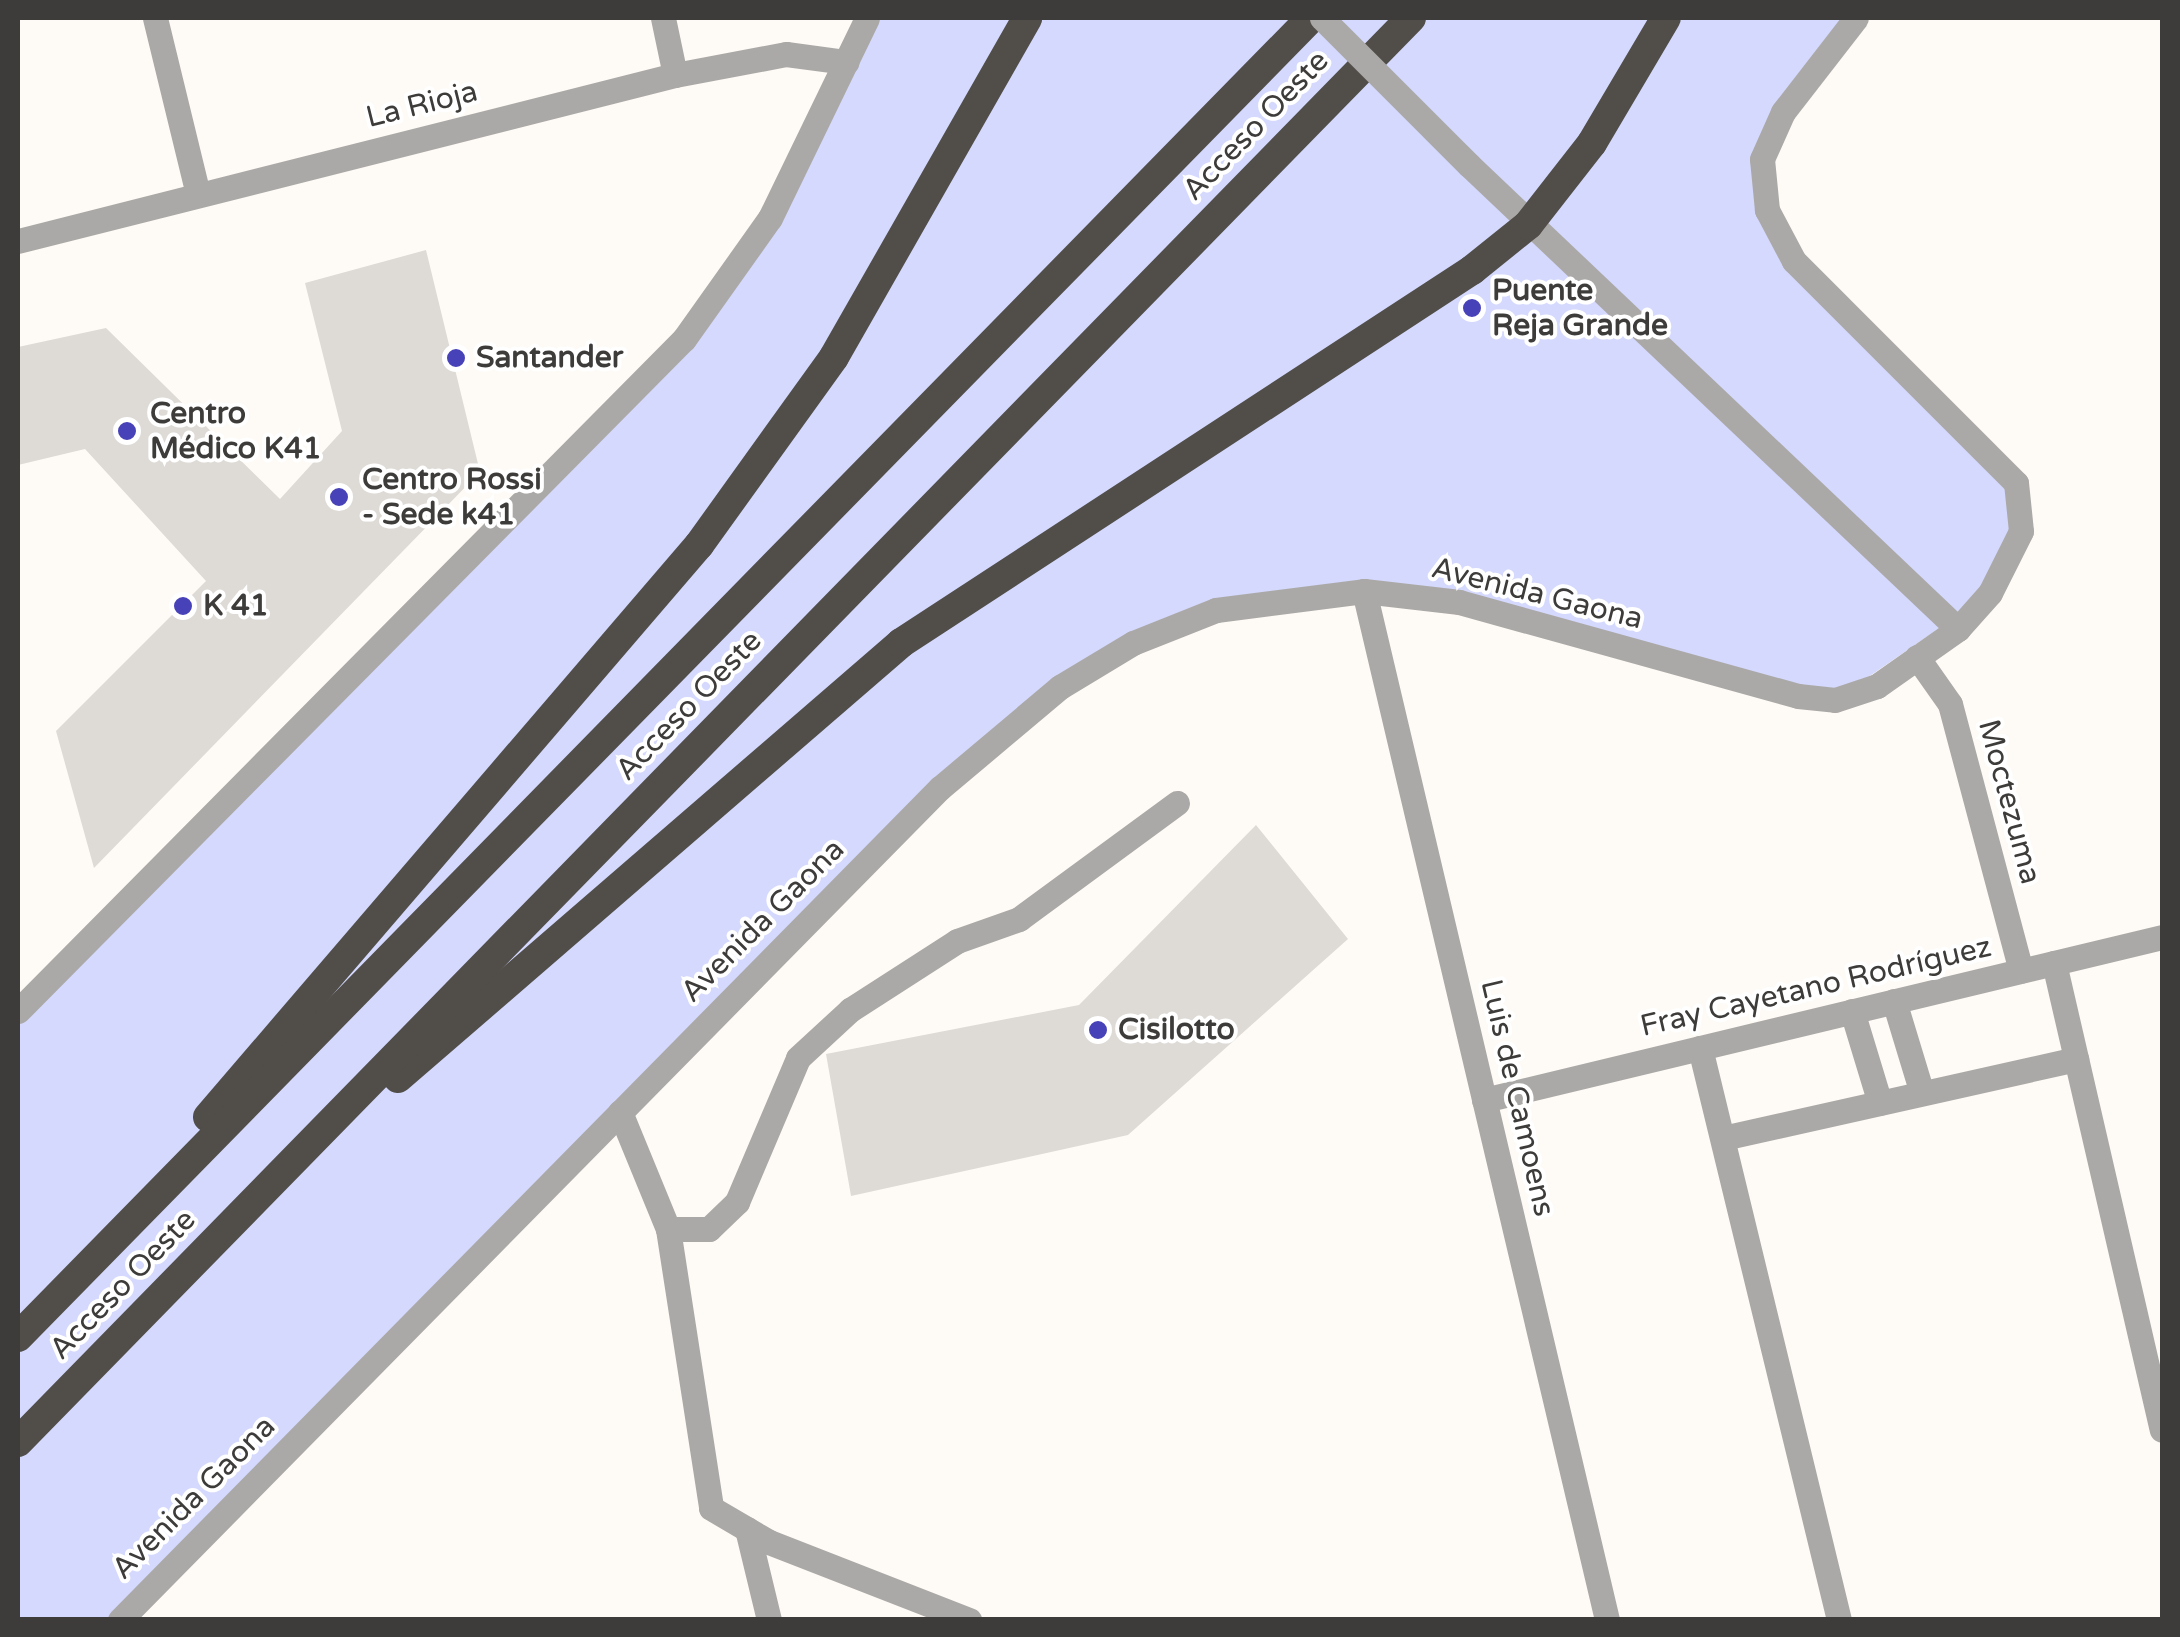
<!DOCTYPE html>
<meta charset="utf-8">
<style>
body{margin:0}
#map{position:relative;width:2180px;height:1637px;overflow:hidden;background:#fefbf6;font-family:"Varela Round",sans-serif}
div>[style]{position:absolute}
.green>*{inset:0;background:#d4d9fd}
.building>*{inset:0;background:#dedad6}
.minor>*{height:25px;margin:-12.5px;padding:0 12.5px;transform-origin:12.5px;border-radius:12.5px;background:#aba9a7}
.highway>*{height:30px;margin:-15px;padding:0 15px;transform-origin:15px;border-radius:15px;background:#514e4a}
.minor-bridge>*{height:25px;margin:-12.5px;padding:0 12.5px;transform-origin:12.5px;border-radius:12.5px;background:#aba9a7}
.dots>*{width:28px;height:28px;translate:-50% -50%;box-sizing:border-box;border:5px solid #fff;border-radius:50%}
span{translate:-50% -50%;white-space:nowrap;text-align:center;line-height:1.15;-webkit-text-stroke:8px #fff;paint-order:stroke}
.street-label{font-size:30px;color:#3d3c3a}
.poi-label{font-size:30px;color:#3d3c3a;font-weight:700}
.left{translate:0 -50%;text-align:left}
.frame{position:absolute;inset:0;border:20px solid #3d3c3a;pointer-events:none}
</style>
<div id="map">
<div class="green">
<div style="clip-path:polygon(867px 18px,1856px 18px,1762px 159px,1794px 261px,2016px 483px,2021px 531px,1990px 593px,1835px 700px,1459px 602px,1296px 595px,1133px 643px,975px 755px,120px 1619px,18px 1620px,18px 1011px,733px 280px)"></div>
</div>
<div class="building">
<div style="clip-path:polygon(426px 250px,480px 472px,94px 868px,56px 731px,206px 581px,85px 449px,18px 465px,18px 347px,106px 328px,280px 499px,342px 431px,305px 283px)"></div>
<div style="clip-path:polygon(1256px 825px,1348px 939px,1128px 1135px,851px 1196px,826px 1054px,1079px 1005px)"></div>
</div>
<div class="minor">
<div style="left:155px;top:18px;width:182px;rotate:76.3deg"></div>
<div style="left:663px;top:18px;width:58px;rotate:78.1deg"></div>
<div style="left:1469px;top:165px;width:674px;rotate:43.5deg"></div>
<div style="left:18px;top:241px;width:678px;rotate:-14.18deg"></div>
<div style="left:675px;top:75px;width:113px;rotate:-10.7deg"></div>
<div style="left:786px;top:54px;width:61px;rotate:7.6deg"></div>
<div style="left:1364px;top:591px;width:1057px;rotate:76.71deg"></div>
<div style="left:1917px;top:657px;width:57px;rotate:54.9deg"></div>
<div style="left:1950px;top:704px;width:276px;rotate:75.1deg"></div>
<div style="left:2054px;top:963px;width:479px;rotate:77deg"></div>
<div style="left:1894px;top:1001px;width:96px;rotate:73.1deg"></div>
<div style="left:18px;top:1011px;width:946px;rotate:-45.26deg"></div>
<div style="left:684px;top:339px;width:148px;rotate:-54.6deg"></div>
<div style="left:770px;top:218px;width:222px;rotate:-64.1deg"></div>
<div style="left:1852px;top:1011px;width:96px;rotate:73.1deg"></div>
<div style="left:1700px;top:1048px;width:589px;rotate:76.34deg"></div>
<div style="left:1484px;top:1100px;width:697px;rotate:-13.52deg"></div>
<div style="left:620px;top:1112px;width:126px;rotate:67.7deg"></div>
<div style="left:668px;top:1229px;width:41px"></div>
<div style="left:709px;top:1229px;width:39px;rotate:-44deg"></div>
<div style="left:737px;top:1202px;width:156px;rotate:-67deg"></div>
<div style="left:798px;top:1058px;width:71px;rotate:-42.7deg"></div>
<div style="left:850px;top:1010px;width:127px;rotate:-32.8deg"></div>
<div style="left:957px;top:941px;width:66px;rotate:-19.5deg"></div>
<div style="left:1019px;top:919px;width:196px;rotate:-36.3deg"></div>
<div style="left:1723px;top:1138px;width:362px;rotate:-12.6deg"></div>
<div style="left:668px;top:1229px;width:282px;rotate:81.2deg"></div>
<div style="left:711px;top:1508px;width:67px;rotate:30.4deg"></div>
<div style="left:769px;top:1542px;width:215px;rotate:21.3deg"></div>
<div style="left:747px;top:1529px;width:94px;rotate:76.4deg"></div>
<div style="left:120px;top:1620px;width:1168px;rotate:-45.42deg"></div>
<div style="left:940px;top:788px;width:157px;rotate:-40.1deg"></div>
<div style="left:1060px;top:687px;width:85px;rotate:-31.1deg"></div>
<div style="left:1133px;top:643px;width:89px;rotate:-21.7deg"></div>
<div style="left:1216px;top:610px;width:149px;rotate:-7.3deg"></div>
<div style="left:1364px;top:591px;width:96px;rotate:6.6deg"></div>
<div style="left:1459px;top:602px;width:352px;rotate:15.5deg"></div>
<div style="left:1798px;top:696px;width:37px;rotate:6deg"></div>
<div style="left:1835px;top:700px;width:44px;rotate:-18.4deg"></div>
<div style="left:1877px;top:686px;width:99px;rotate:-35.1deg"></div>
<div style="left:1958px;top:629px;width:48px;rotate:-48.4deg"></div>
<div style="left:1990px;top:593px;width:69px;rotate:-63.4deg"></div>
<div style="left:2021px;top:531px;width:48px;rotate:-95.9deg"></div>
<div style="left:2016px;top:483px;width:314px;rotate:-135deg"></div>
<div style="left:1794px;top:261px;width:58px;rotate:-117.9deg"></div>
<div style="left:1767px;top:210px;width:51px;rotate:-95.6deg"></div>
<div style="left:1762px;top:159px;width:51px;rotate:-65.9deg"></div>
<div style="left:1783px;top:112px;width:119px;rotate:-52.2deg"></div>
</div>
<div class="highway">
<div style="left:398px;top:1078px;width:665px;rotate:-40.85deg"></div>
<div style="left:901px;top:643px;width:682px;rotate:-33.15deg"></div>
<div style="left:1472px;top:270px;width:72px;rotate:-38.8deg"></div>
<div style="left:1528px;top:225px;width:104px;rotate:-52deg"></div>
<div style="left:1592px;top:143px;width:145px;rotate:-59.4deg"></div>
<div style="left:208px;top:1117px;width:754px;rotate:-49.36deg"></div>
<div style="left:699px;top:545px;width:231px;rotate:-54.3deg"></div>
<div style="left:834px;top:357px;width:390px;rotate:-60.3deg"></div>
<div style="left:18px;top:1337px;width:1847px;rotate:-45.57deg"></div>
<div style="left:18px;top:1442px;width:1992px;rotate:-45.63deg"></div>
</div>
<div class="minor-bridge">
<div style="left:1322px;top:18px;width:208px;rotate:45deg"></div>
</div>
<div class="dots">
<div style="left:1472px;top:308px;background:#4842b8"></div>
<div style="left:456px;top:358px;background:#4842b8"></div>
<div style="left:127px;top:431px;background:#4842b8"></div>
<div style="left:339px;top:497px;background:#4842b8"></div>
<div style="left:183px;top:606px;background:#4842b8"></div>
<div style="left:1098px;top:1030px;background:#4842b8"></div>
</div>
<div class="street-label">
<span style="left:422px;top:105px;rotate:-14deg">La Rioja</span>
<span style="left:1256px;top:126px;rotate:-46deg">Acceso Oeste</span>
<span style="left:1537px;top:594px;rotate:14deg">Avenida Gaona</span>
<span style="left:689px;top:706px;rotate:-46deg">Acceso Oeste</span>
<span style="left:2009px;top:802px;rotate:75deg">Moctezuma</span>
<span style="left:763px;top:921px;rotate:-45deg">Avenida Gaona</span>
<span style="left:1816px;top:987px;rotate:-13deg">Fray Cayetano Rodríguez</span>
<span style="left:1517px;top:1098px;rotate:77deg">Luis de Camoens</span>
<span style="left:123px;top:1285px;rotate:-46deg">Acceso Oeste</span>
<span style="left:194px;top:1498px;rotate:-45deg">Avenida Gaona</span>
</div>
<div class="poi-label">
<span class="left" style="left:1492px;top:308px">Puente<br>Reja Grande</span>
<span class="left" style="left:476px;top:358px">Santander</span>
<span class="left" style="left:150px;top:431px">Centro<br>Médico K41</span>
<span class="left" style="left:362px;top:497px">Centro Rossi<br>- Sede k41</span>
<span class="left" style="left:203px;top:606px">K 41</span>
<span class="left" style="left:1118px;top:1030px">Cisilotto</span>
</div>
<div class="frame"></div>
</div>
